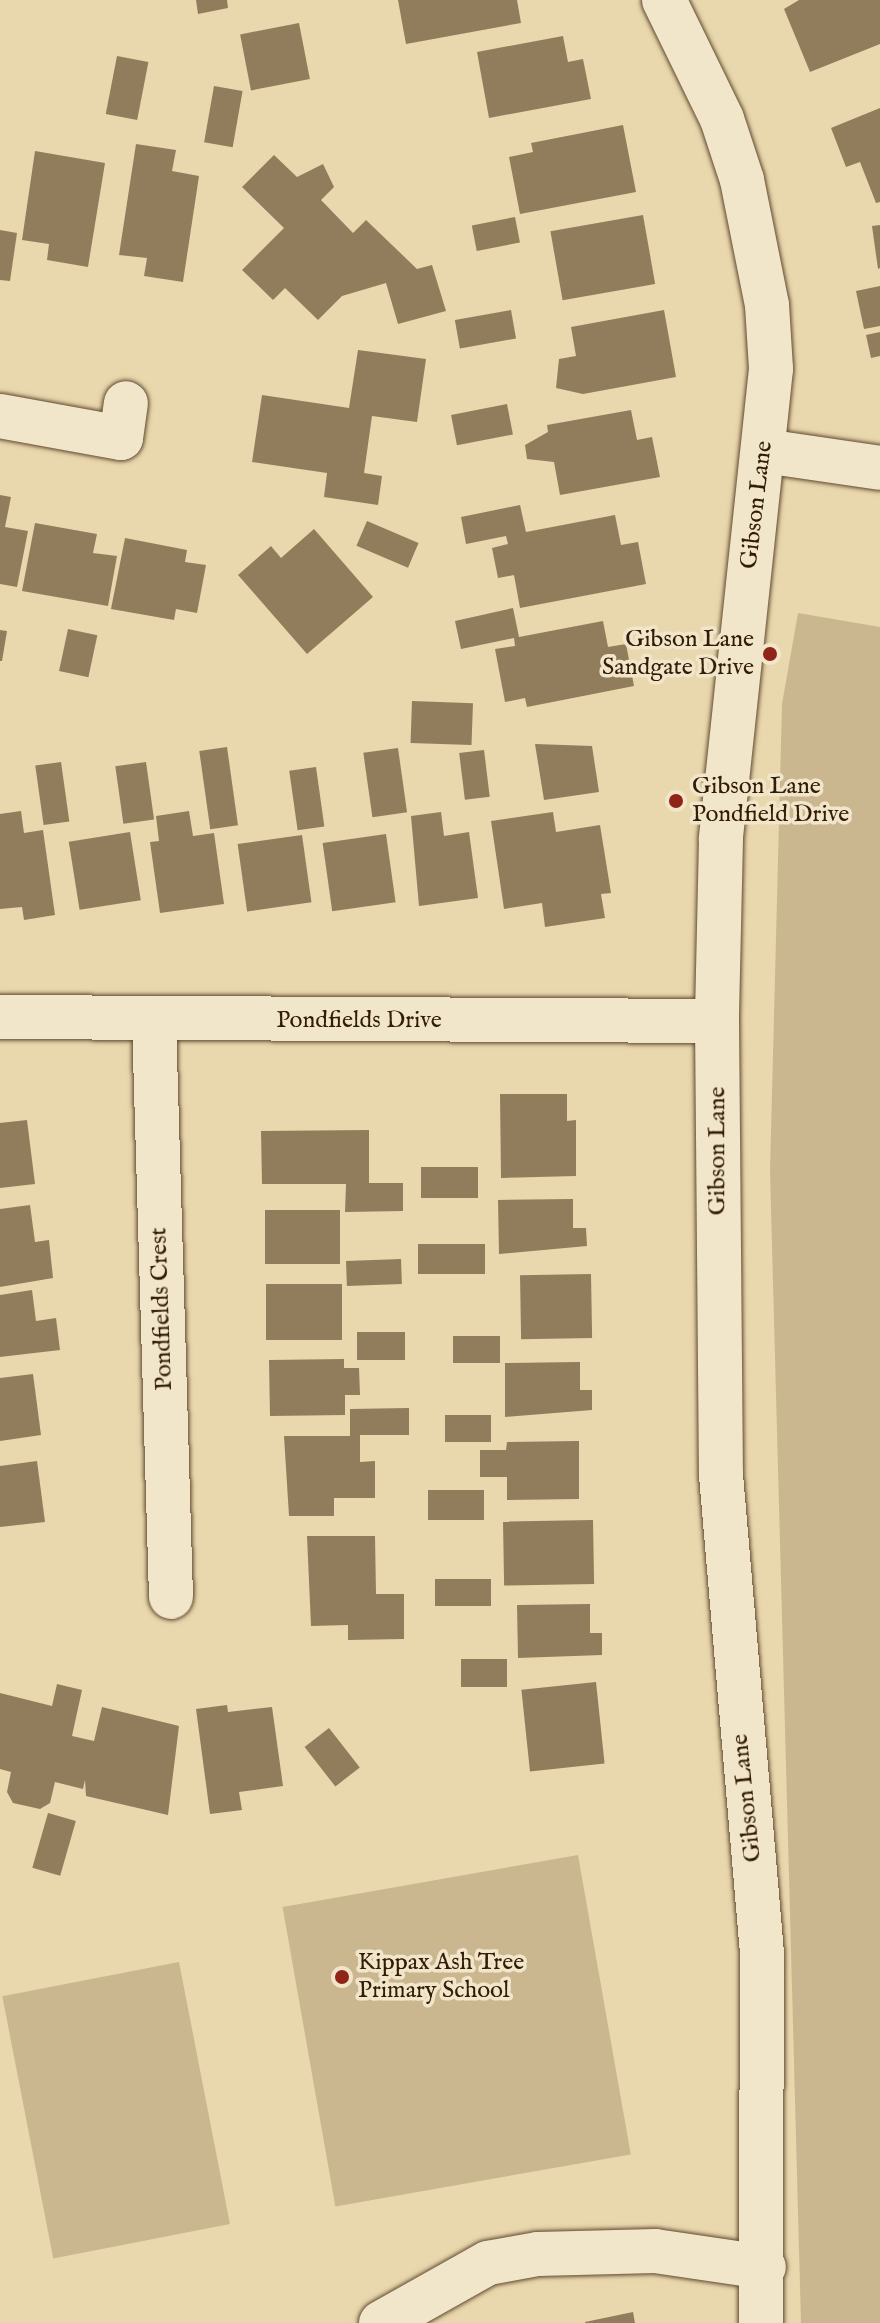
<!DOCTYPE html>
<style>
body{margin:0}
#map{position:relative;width:880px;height:2323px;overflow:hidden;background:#e9d7ad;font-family:"IM FELL English",serif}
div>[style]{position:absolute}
.green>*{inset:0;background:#cab790;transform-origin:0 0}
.building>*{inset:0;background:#917d5c;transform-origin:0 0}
.roads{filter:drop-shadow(0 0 2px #604b2f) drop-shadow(0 0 2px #604b2f)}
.minor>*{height:44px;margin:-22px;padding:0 22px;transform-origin:22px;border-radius:22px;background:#f1e5ca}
.dots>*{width:22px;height:22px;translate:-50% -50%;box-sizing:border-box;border:4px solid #f1e5ca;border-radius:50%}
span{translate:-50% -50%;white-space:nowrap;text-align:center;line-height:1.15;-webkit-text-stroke:7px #f1e5ca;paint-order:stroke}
.street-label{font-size:24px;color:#321c05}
.poi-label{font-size:24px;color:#321c05}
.right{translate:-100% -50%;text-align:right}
.left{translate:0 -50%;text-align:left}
</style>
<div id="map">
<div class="green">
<div style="clip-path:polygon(798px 613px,880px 627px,880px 2323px,801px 2323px,770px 1171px,782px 704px)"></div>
<div style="left:578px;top:1855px;width:304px;height:300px;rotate:80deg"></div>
<div style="left:179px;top:1962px;width:267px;height:180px;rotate:79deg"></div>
</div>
<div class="building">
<div style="clip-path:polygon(196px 0,227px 0,228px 8px,198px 14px)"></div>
<div style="clip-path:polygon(398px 0,517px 0,521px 23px,406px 44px)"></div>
<div style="clip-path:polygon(799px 0,880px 0,880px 44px,810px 72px,784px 9px)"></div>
<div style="left:299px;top:23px;width:57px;height:60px;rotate:79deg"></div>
<div style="clip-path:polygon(563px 36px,568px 62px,583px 59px,591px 99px,489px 118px,477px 52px)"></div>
<div style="left:117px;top:56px;width:32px;height:59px;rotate:11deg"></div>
<div style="left:214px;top:86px;width:29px;height:57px;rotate:10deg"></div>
<div style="clip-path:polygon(880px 108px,880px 202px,876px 203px,860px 162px,846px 167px,831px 128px)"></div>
<div style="clip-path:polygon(623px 125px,636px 192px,520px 214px,509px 157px,533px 152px,531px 143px)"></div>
<div style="clip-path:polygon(136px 144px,176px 150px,172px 171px,199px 176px,183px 282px,144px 276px,147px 258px,119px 255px)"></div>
<div style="clip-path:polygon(35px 151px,105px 163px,88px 267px,47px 260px,49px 244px,22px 240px)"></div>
<div style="clip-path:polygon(274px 155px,297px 177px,323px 164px,334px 187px,321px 200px,353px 233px,366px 220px,417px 269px,432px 265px,446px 311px,398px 324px,386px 283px,342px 296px,318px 320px,285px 288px,273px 300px,242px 270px,284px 228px,242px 187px)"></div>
<div style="left:643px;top:215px;width:70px;height:94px;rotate:80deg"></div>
<div style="left:515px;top:217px;width:26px;height:44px;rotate:79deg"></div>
<div style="clip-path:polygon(880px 225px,880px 268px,878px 269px,872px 226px)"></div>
<div style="clip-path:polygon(0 230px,17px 233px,10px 281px,0 280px)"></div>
<div style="clip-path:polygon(880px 286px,880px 326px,864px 329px,856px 291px)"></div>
<div style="left:511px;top:310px;width:29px;height:57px;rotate:80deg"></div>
<div style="clip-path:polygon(664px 310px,676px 377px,583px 394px,556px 388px,559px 359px,576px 356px,571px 327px)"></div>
<div style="clip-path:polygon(880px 332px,880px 356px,871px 358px,866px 335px)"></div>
<div style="clip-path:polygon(358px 350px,426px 359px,417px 422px,372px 416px,364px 473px,382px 476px,378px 505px,324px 497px,327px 473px,252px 462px,262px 395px,349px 408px)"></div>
<div style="left:507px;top:404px;width:31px;height:57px;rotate:79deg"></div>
<div style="clip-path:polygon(631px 410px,637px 440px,652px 437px,660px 477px,560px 495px,554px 462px,527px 459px,525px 445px,548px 432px,547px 425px)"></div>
<div style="clip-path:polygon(0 495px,11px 497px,5px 527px,28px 531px,17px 587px,0 584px)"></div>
<div style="clip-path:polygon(520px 505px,526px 532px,615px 515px,621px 545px,638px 542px,646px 584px,520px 608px,514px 575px,498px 578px,492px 548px,508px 544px,506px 536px,466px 544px,461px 517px)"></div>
<div style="left:367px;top:521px;width:56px;height:27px;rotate:23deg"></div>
<div style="clip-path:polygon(35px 523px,97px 534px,93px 553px,117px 556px,108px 606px,22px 591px)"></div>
<div style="clip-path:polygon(314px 529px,373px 597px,307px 654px,238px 575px,271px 546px,281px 558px)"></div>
<div style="clip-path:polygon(125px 538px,187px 550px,185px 562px,206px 565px,197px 613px,176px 609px,174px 620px,111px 609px)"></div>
<div style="clip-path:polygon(513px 608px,519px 637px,603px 621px,608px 647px,626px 644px,634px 686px,527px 707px,525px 698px,505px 702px,495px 649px,515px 646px,514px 638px,461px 649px,455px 621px)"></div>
<div style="left:68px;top:629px;width:30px;height:43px;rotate:12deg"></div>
<div style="clip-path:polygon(0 630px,7px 631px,2px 661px,0 661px)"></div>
<div style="left:412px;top:701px;width:61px;height:42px;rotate:2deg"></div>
<div style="clip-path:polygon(535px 744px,592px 746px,599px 792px,544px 800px)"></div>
<div style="left:227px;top:747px;width:79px;height:28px;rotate:82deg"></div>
<div style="left:398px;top:748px;width:65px;height:35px;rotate:82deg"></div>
<div style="left:484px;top:750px;width:47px;height:25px;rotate:83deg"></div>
<div style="left:61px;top:762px;width:60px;height:26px;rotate:82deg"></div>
<div style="left:146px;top:762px;width:58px;height:31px;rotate:82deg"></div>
<div style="left:316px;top:767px;width:60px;height:27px;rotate:82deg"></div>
<div style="clip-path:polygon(21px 811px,24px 833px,43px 830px,55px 915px,24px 920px,22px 907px,0 909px,0 814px)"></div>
<div style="clip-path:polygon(189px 811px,193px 836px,214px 833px,224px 904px,160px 913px,150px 842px,159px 841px,156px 816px)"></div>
<div style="clip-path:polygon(441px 812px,444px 836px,469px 832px,478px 898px,419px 906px,411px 816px)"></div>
<div style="clip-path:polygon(553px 812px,556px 832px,600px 825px,611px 893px,601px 894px,605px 918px,545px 927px,542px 903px,504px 909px,491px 821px)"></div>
<div style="left:130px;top:832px;width:69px;height:62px;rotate:81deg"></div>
<div style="left:386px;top:834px;width:69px;height:64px;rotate:82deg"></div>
<div style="left:302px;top:835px;width:68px;height:65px;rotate:82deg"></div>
<div style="clip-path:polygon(500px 1094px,567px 1094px,567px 1121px,576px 1120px,576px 1176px,501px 1178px)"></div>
<div style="clip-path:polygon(27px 1120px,35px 1184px,0 1188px,0 1123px)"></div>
<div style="clip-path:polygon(369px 1130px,369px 1183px,403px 1183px,403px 1211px,345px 1212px,346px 1184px,262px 1184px,261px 1131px)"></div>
<div style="left:478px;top:1167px;width:31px;height:57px;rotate:90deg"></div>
<div style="clip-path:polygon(573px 1199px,573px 1228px,586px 1228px,587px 1246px,499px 1254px,498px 1200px)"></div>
<div style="clip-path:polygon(30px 1205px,35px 1242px,49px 1240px,53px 1278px,0 1287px,0 1209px)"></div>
<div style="left:340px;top:1210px;width:54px;height:75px;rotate:90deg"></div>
<div style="left:485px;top:1244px;width:30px;height:67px;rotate:90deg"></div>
<div style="left:401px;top:1259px;width:25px;height:55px;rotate:88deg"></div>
<div style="left:591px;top:1274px;width:64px;height:71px;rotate:89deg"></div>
<div style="left:342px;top:1284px;width:56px;height:76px;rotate:90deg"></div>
<div style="clip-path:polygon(32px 1290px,36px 1321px,56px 1318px,60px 1350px,0 1357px,0 1295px)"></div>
<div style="left:405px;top:1332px;width:28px;height:48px;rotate:90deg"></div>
<div style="left:500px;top:1336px;width:27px;height:47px;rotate:90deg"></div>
<div style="clip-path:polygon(344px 1359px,344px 1368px,359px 1368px,360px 1395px,345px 1395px,345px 1415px,270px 1416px,269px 1360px)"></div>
<div style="clip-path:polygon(580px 1362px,580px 1390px,592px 1390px,592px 1410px,505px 1417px,505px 1363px)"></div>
<div style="clip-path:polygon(33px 1374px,41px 1435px,0 1441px,0 1378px)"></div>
<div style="clip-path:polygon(409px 1408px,409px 1435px,360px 1435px,360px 1462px,375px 1461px,375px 1498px,334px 1498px,334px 1516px,289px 1516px,284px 1436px,350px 1436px,350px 1409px)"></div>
<div style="left:491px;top:1415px;width:27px;height:46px;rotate:90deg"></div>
<div style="clip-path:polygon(579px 1441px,579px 1499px,507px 1500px,507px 1477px,480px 1477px,480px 1450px,506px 1450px,507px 1442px)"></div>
<div style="clip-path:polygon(37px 1461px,45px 1522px,0 1527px,0 1466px)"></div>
<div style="left:428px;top:1490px;width:56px;height:30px"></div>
<div style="left:593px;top:1520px;width:64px;height:90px;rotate:89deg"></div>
<div style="clip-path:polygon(307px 1536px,375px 1536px,376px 1594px,404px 1594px,404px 1639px,348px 1640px,348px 1625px,311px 1626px)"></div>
<div style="left:435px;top:1579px;width:56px;height:27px"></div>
<div style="clip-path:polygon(590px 1604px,590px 1633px,602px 1633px,602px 1655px,518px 1658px,517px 1605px)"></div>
<div style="left:461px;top:1659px;width:46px;height:28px"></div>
<div style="left:596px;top:1682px;width:82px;height:75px;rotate:84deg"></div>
<div style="clip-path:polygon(57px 1684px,82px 1690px,72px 1736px,94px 1741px,102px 1707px,179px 1726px,168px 1815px,86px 1796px,85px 1780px,83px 1789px,55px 1782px,50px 1803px,40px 1809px,13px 1803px,7px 1792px,11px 1772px,0 1769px,0 1693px,52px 1706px)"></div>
<div style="clip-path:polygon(227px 1705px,228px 1712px,272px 1707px,283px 1786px,239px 1792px,242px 1810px,210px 1814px,196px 1709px)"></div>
<div style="left:329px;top:1728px;width:50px;height:31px;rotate:52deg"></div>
<div style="left:48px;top:1813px;width:29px;height:57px;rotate:16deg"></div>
<div style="clip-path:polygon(633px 2312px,635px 2323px,585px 2323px,585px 2322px)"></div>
</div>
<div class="roads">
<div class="minor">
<div style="left:664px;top:0;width:132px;rotate:64deg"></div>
<div style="left:722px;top:119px;width:64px;rotate:71.8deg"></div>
<div style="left:742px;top:180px;width:127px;rotate:78.7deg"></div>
<div style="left:767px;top:305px;width:64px;rotate:86.4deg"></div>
<div style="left:771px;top:369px;width:473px;rotate:96.1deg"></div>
<div style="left:721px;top:839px;width:182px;rotate:91.3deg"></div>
<div style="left:717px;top:1021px;width:454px;rotate:89.5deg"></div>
<div style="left:721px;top:1475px;width:480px;rotate:85.1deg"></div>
<div style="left:762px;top:1953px;width:370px;rotate:90.2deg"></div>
<div style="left:0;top:416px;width:123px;rotate:10.3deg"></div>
<div style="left:121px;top:438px;width:35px;rotate:-82deg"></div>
<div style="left:764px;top:451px;width:117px;rotate:8.3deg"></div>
<div style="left:0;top:1017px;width:717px;rotate:0.32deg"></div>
<div style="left:154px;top:1021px;width:576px;rotate:88.31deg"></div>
<div style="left:381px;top:2323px;width:123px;rotate:-29.3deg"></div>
<div style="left:488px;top:2263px;width:51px;rotate:-10.2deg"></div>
<div style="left:538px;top:2254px;width:117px;rotate:-1.5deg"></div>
<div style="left:655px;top:2251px;width:110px;rotate:8.4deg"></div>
</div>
</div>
<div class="dots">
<div style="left:770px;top:654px;background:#8f2418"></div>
<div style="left:676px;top:801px;background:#8f2418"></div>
<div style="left:342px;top:1977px;background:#8f2418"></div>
</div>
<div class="street-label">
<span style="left:757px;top:505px;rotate:-83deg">Gibson Lane</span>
<span style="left:359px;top:1021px">Pondfields Drive</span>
<span style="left:718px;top:1151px;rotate:-90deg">Gibson Lane</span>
<span style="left:162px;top:1309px;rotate:-92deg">Pondfields Crest</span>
<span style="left:747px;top:1798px;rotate:-96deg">Gibson Lane</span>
</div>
<div class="poi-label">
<span class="right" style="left:754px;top:654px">Gibson Lane<br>Sandgate Drive</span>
<span class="left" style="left:692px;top:801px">Gibson Lane<br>Pondfield Drive</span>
<span class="left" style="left:358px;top:1977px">Kippax Ash Tree<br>Primary School</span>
</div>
</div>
